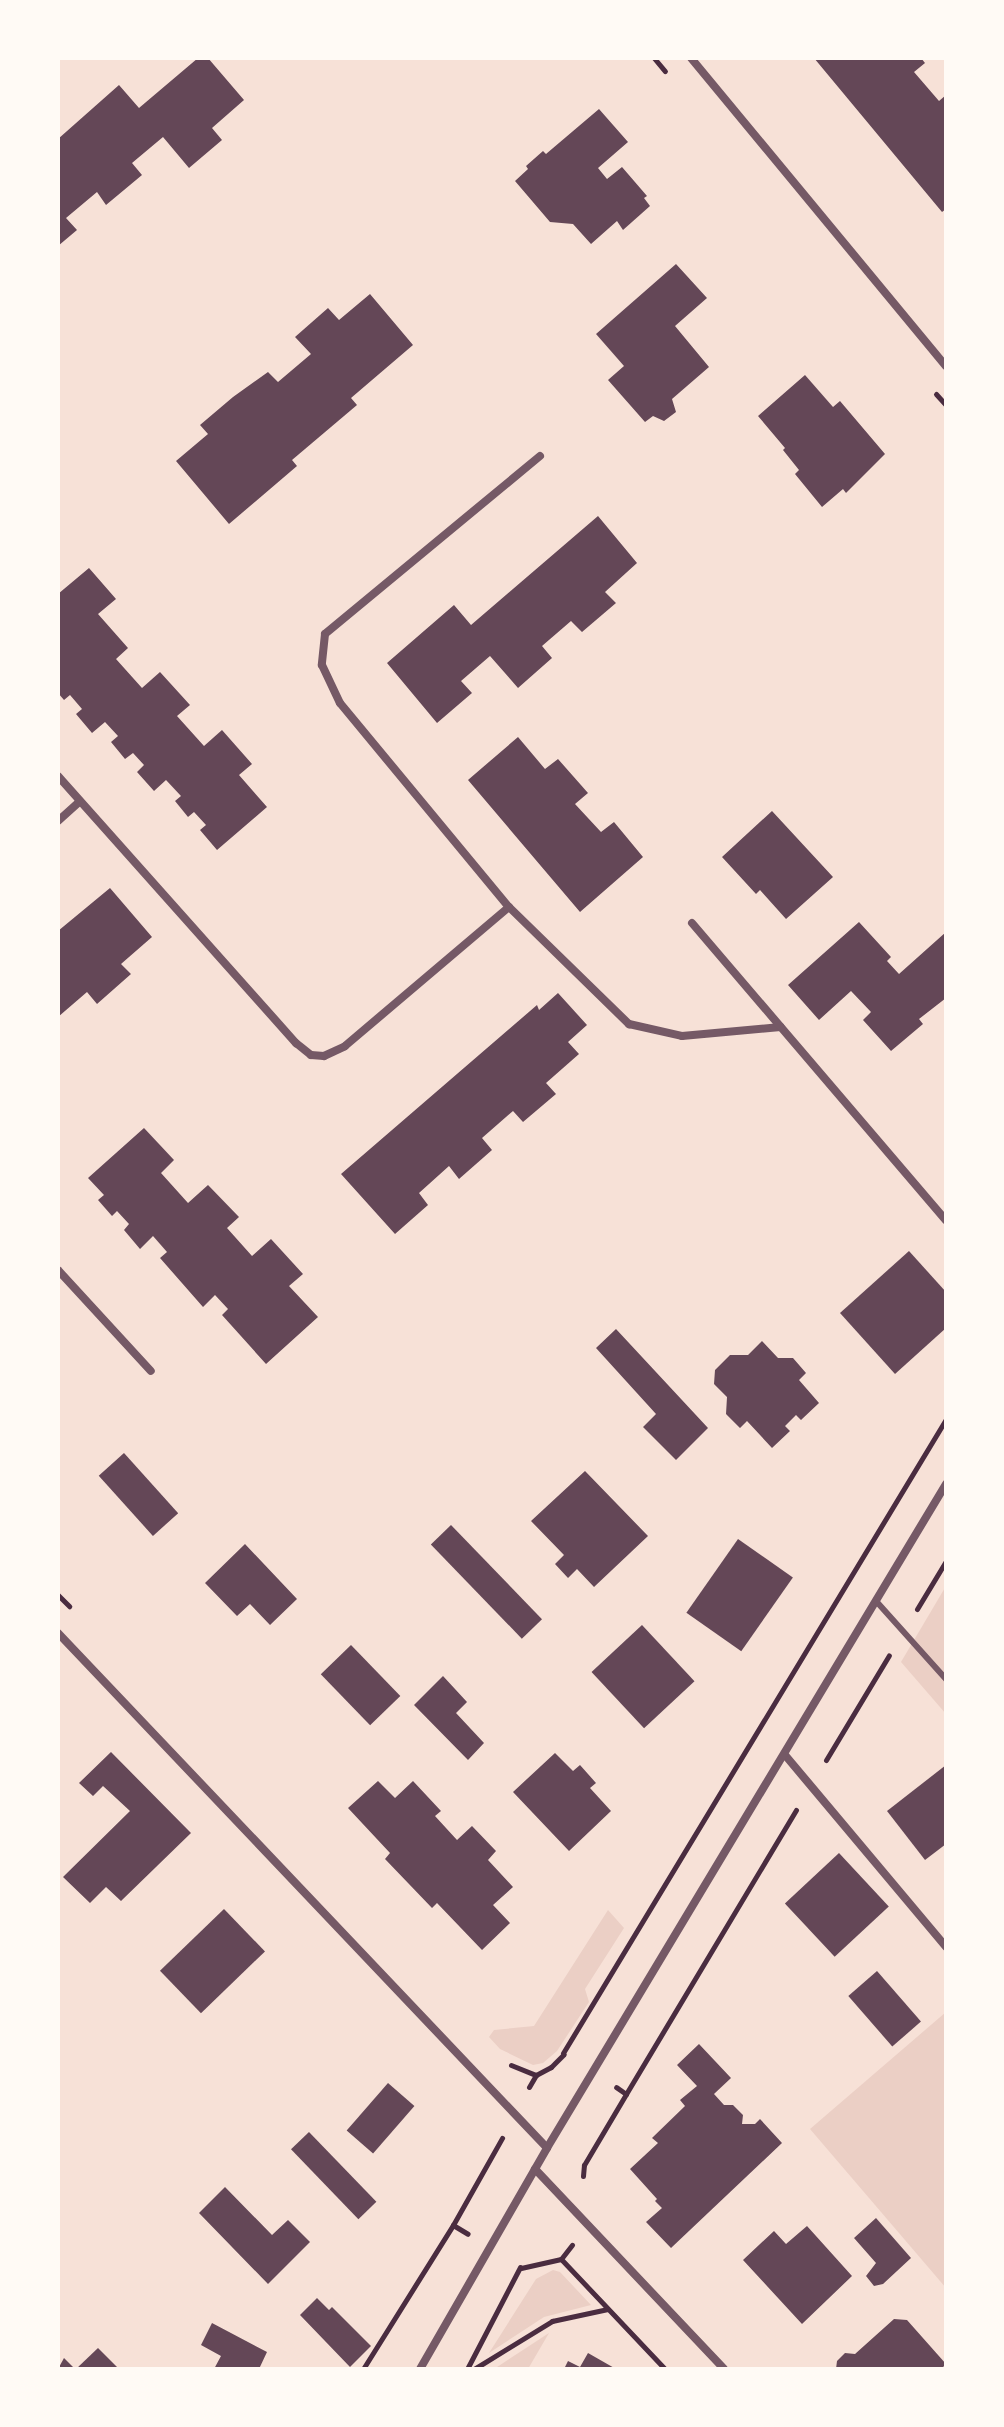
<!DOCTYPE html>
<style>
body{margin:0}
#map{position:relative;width:1004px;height:2427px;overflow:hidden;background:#f7e1d7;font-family:"Roboto Condensed",sans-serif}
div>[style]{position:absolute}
.green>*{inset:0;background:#ebcfc5}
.building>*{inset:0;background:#644757;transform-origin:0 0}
.path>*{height:5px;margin:-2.5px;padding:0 2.5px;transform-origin:2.5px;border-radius:2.5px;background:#4a2c40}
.service>*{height:6px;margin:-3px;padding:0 3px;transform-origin:3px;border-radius:3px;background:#755966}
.minor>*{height:8px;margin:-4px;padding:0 4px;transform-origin:4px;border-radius:4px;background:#755966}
span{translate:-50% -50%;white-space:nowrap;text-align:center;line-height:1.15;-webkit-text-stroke:6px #fffaf5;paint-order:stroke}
.frame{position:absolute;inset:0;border:60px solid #fffaf5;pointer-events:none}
</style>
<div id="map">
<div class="green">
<div style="clip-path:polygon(946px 1586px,946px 1714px,901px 1662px)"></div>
<div style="clip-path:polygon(608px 1910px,624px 1928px,585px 1989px,589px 2002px,557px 2051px,543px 2063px,533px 2065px,500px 2049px,489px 2037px,494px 2030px,534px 2026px)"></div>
<div style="clip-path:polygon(946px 2012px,946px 2288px,810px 2129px)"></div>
<div style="clip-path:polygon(553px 2270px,560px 2272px,591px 2305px,544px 2317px,489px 2353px,536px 2279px)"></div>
<div style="clip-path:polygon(549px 2333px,528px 2369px,494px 2369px)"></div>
</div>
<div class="building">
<div style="clip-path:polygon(198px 58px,208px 58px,244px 100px,212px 128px,222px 140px,189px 168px,163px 137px,132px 163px,142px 175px,106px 205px,97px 192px,66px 218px,77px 230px,58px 246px,58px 139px,119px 85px,139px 108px)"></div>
<div style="clip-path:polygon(814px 58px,921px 58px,925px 63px,914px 72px,939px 101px,946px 95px,946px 209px,942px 212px)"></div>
<div style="clip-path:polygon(599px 109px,628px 142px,598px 168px,607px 179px,622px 167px,647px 196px,644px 198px,650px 206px,623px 230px,617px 221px,591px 244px,573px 224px,550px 222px,515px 181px,528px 169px,526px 166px,543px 151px,546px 154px)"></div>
<div style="clip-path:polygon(676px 264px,707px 298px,675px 326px,709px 367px,672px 399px,676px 412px,664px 421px,653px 416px,645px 422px,608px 380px,624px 366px,596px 334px)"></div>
<div style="clip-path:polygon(370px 294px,413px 345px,351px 398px,357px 405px,292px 460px,297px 466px,229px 524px,176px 461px,208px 434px,200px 425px,233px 397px,268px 372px,278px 382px,311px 354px,295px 337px,328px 308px,339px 320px)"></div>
<div style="clip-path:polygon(805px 375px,833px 407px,840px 401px,885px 454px,846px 493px,843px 489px,822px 507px,795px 474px,799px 470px,783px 450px,785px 448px,758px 416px)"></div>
<div style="clip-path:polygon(598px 516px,637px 563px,605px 592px,616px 603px,582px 632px,571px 621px,542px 646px,552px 658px,518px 688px,490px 656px,461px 681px,472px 693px,437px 723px,387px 663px,454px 605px,471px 625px)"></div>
<div style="clip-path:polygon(89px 568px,116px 599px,98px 614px,128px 648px,116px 659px,142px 688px,160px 672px,190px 705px,177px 716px,204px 746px,222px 730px,252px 764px,239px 775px,267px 807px,217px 850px,200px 830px,206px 825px,194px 812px,188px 817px,175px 801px,181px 796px,166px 780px,154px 791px,137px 772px,144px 765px,133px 753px,125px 759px,111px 742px,118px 736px,105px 722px,92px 733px,76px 714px,82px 709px,70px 695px,64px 700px,58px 693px,58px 594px)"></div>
<div style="clip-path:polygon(518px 737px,545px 769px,558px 759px,588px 793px,575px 804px,601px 832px,614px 822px,643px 857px,580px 912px,468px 780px)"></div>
<div style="clip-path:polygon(772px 811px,833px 877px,786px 919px,760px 890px,756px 894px,722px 857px)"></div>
<div style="clip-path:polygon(110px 888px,152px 937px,121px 964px,131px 974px,97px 1004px,87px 992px,58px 1017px,58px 931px)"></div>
<div style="clip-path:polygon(859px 922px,891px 957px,887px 961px,899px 974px,946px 932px,946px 998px,919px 1019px,923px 1024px,891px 1051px,863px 1020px,871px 1012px,851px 991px,819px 1020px,788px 985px)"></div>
<div style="clip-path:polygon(558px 993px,587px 1025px,568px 1042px,579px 1054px,546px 1083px,556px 1094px,523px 1122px,513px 1111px,482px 1138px,492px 1150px,459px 1179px,449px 1166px,419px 1193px,428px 1205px,395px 1234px,341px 1174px,537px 1005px,539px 1010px)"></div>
<div style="clip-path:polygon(144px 1128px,174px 1160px,161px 1173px,188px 1203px,208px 1185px,239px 1217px,227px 1228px,252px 1256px,271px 1239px,303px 1274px,289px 1286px,318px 1317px,266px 1364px,222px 1315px,228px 1309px,215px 1295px,203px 1307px,160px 1258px,167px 1252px,153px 1236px,140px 1249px,124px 1230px,129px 1224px,117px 1211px,112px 1216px,98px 1200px,104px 1195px,88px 1178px)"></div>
<div style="clip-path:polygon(909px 1251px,946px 1292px,946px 1328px,895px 1374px,840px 1313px)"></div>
<div style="clip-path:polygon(616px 1329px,708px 1428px,676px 1460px,643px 1427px,656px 1414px,596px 1348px)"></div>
<div style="clip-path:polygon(762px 1341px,778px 1358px,793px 1358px,806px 1373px,799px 1380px,819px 1403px,801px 1420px,796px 1415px,785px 1426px,790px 1431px,772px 1448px,747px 1421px,740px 1428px,726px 1414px,727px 1397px,714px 1384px,715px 1370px,730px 1355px,748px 1355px)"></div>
<div style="left:124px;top:1453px;width:81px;height:34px;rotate:48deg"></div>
<div style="clip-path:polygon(585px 1471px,648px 1536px,594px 1587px,577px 1569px,568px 1578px,555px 1564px,564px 1555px,531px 1521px)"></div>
<div style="left:451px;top:1525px;width:131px;height:28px;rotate:46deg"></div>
<div style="left:738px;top:1539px;width:67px;height:90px;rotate:35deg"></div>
<div style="clip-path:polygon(245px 1544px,297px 1599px,270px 1625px,250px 1604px,237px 1616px,205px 1583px)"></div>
<div style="left:642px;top:1625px;width:77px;height:69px;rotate:47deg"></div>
<div style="left:351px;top:1645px;width:71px;height:42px;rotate:46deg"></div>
<div style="clip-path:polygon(443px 1676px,467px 1702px,456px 1713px,484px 1743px,468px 1760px,414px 1705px)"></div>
<div style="clip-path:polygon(111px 1752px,191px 1833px,121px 1901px,106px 1887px,90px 1903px,63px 1877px,130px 1811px,103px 1786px,93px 1796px,79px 1783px)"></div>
<div style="clip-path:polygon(555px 1753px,573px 1771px,580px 1765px,596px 1783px,590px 1788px,611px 1811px,569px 1851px,513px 1792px)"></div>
<div style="clip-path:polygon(946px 1765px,946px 1844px,925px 1860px,887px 1811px)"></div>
<div style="clip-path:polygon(378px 1781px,395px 1798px,413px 1781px,441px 1811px,435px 1816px,457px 1840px,472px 1826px,496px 1851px,488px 1860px,513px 1887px,493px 1905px,510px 1923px,482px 1950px,437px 1903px,432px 1908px,385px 1859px,390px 1853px,348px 1808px)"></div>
<div style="left:839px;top:1853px;width:73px;height:74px;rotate:47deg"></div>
<div style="left:224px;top:1909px;width:59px;height:89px;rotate:46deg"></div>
<div style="left:877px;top:1971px;width:67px;height:38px;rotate:49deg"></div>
<div style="clip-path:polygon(699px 2044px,731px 2078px,714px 2094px,724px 2105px,733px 2105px,743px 2115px,742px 2124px,755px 2124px,760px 2119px,782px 2143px,671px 2248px,646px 2222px,662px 2208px,655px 2201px,657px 2199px,630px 2169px,658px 2143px,652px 2138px,685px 2106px,680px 2100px,697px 2086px,677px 2065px)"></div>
<div style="left:388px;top:2083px;width:35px;height:63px;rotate:41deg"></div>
<div style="left:309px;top:2132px;width:97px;height:25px;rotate:46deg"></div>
<div style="clip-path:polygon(225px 2187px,272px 2235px,288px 2220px,310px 2242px,268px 2284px,199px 2213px)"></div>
<div style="clip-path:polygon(876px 2218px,911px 2258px,883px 2284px,874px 2286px,866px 2276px,876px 2263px,854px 2238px)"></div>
<div style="clip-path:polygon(807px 2226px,852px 2276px,802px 2324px,743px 2260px,774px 2231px,786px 2244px)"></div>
<div style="clip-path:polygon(317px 2298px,329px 2310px,332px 2307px,371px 2346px,350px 2367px,300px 2315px)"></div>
<div style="clip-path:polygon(894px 2319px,907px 2320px,946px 2364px,941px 2369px,836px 2369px,837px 2361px,845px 2353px,855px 2354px)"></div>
<div style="clip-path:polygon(212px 2323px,267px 2352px,259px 2369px,214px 2369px,221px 2356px,201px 2345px)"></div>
<div style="clip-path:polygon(98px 2348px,119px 2369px,76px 2369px)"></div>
<div style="clip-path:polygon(588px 2353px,616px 2369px,564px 2369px,568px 2361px,580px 2367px)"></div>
<div style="clip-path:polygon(64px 2358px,75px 2369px,58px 2369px)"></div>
</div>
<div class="path">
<div style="left:654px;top:58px;width:17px;rotate:50deg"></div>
<div style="left:936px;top:394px;width:15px;rotate:48deg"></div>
<div style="left:58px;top:1595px;width:16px;rotate:45deg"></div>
<div style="left:917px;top:1609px;width:56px;rotate:-58.9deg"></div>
<div style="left:826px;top:1760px;width:122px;rotate:-59deg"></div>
<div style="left:563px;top:2053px;width:741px;rotate:-58.86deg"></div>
<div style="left:511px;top:2065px;width:27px;rotate:22deg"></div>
<div style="left:529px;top:2087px;width:14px;rotate:-60deg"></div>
<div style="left:536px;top:2075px;width:17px;rotate:-28deg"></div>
<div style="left:551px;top:2067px;width:18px;rotate:-45deg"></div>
<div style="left:626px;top:2094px;width:331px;rotate:-59.1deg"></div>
<div style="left:583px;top:2176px;width:11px;rotate:-85deg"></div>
<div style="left:584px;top:2165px;width:82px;rotate:-59.4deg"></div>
<div style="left:626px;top:2094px;width:12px;rotate:-145deg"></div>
<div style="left:453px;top:2225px;width:100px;rotate:-60.6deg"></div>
<div style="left:561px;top:2259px;width:151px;rotate:46.6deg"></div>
<div style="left:521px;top:2268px;width:41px;rotate:-12.7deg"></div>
<div style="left:561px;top:2259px;width:18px;rotate:-52deg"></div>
<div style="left:363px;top:2369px;width:170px;rotate:-58deg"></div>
<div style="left:453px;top:2225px;width:17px;rotate:31deg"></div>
<div style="left:467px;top:2369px;width:115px;rotate:-62.5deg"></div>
<div style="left:474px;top:2369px;width:92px;rotate:-31.6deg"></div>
<div style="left:552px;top:2321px;width:57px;rotate:-12.1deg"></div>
</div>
<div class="service">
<div style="left:876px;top:1601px;width:105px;rotate:48.1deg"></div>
</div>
<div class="minor">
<div style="left:691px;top:58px;width:400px;rotate:50.4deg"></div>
<div style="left:540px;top:456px;width:279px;rotate:140.4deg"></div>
<div style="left:325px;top:634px;width:31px;rotate:96deg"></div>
<div style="left:322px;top:665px;width:42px;rotate:64.7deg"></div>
<div style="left:340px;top:703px;width:265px;rotate:50.4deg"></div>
<div style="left:509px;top:907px;width:168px;rotate:44.3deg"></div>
<div style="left:629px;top:1024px;width:54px;rotate:12.8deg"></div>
<div style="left:682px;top:1036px;width:99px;rotate:-5.2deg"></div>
<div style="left:58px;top:776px;width:358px;rotate:48.3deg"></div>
<div style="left:296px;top:1043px;width:19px;rotate:39deg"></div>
<div style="left:311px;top:1055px;width:13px;rotate:4deg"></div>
<div style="left:324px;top:1056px;width:23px;rotate:-25deg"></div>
<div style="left:345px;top:1046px;width:215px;rotate:-40.3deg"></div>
<div style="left:58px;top:821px;width:28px;rotate:-42deg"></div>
<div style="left:692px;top:923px;width:391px;rotate:49.5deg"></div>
<div style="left:58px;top:1270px;width:137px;rotate:47.4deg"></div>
<div style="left:58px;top:1633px;width:710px;rotate:46.48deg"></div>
<div style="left:785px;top:1755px;width:251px;rotate:50deg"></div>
<div style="left:535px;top:2169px;width:275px;rotate:46.6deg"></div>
<div style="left:420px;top:2369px;width:255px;rotate:-60.1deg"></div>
<div style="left:547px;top:2148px;width:775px;rotate:-59deg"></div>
</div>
<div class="frame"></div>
</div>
